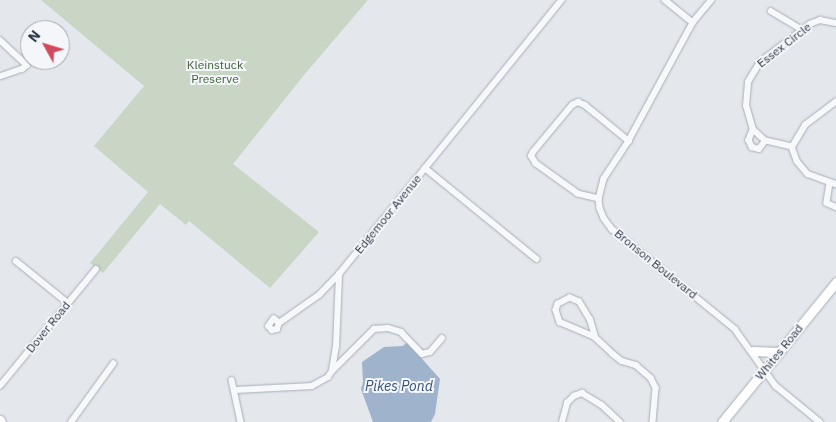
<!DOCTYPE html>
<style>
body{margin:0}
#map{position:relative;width:836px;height:422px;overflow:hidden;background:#e4e7ec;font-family:"IBM Plex Sans",sans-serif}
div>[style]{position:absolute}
.green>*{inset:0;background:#c9d6c5}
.water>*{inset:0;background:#9fb4cc}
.roads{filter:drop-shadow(0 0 1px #a9aeb7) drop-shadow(0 0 1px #a9aeb7)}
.street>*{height:5.5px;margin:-2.75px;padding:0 2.75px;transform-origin:2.75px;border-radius:2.75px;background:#f7f8fa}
.secondary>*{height:9px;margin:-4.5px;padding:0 4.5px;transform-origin:4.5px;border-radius:4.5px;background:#fff}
span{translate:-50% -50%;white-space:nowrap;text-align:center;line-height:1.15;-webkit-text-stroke:4px #f4f6f9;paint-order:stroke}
.street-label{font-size:12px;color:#2b3445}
.park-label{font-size:12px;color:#3f6138}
.water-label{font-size:14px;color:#34527a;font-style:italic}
.north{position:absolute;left:20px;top:20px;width:50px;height:50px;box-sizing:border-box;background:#f4f6f9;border:1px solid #a4a8b1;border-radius:50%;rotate:309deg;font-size:14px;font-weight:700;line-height:20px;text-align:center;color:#2b3445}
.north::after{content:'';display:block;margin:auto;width:18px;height:22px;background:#d1495b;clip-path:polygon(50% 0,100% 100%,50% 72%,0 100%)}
</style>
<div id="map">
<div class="green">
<div style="clip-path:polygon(41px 0,368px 0,304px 75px,233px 164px,319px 232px,270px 288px,189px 221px,186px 225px,160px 204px,103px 273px,90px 263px,148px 192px,94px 146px,144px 86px)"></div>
</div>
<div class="water">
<div style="clip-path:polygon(407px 342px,440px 379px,435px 414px,431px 422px,373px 422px,361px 389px,363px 382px,362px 362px,384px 347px,403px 346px)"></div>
</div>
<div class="roads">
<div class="street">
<div style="left:665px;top:0;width:36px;rotate:39deg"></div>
<div style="left:712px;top:0;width:30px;rotate:130deg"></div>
<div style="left:693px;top:23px;width:134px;rotate:118.5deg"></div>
<div style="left:629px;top:141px;width:45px;rotate:123.3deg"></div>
<div style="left:604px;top:179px;width:21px;rotate:104deg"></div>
<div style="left:599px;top:199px;width:9px;rotate:84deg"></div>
<div style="left:600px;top:208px;width:11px;rotate:68deg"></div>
<div style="left:604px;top:218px;width:14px;rotate:54deg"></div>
<div style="left:612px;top:229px;width:159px;rotate:39.1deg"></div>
<div style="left:735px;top:329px;width:70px;rotate:54.3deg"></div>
<div style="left:776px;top:386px;width:57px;rotate:39.3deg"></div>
<div style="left:771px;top:11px;width:37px;rotate:31deg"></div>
<div style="left:0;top:40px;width:37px;rotate:43deg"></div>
<div style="left:27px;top:65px;width:6px;rotate:135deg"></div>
<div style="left:23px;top:69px;width:24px;rotate:161deg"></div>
<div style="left:753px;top:130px;width:11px;rotate:112deg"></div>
<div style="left:749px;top:140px;width:8px;rotate:67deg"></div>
<div style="left:752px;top:147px;width:7px;rotate:16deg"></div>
<div style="left:759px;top:149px;width:10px;rotate:-53deg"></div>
<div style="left:792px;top:147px;width:28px;rotate:-167deg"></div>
<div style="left:765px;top:141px;width:16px;rotate:-137deg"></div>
<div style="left:753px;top:130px;width:25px;rotate:-106deg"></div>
<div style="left:746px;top:106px;width:24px;rotate:-85deg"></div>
<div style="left:748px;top:82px;width:23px;rotate:-59deg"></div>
<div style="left:760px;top:62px;width:63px;rotate:-37.2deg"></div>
<div style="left:810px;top:24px;width:11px;rotate:-22deg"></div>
<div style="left:820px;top:20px;width:16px;rotate:11deg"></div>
<div style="left:792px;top:147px;width:26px;rotate:-59deg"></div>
<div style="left:805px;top:125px;width:39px;rotate:-37deg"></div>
<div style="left:792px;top:147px;width:15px;rotate:70deg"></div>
<div style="left:797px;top:161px;width:17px;rotate:50deg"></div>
<div style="left:808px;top:174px;width:30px;rotate:20deg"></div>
<div style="left:425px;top:168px;width:144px;rotate:39.1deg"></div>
<div style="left:830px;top:183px;width:20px;rotate:99deg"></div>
<div style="left:827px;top:203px;width:10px;rotate:24deg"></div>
<div style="left:599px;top:199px;width:22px;rotate:-167deg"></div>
<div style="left:578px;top:194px;width:52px;rotate:-144.5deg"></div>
<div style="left:536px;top:164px;width:9px;rotate:-122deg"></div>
<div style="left:531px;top:156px;width:4px;rotate:-63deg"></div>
<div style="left:533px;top:152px;width:61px;rotate:-50.3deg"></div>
<div style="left:572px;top:105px;width:7px;rotate:-27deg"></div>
<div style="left:578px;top:102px;width:8px;rotate:23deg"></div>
<div style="left:585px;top:105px;width:57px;rotate:39.3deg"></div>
<div style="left:16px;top:261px;width:67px;rotate:38.9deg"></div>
<div style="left:279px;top:323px;width:6px;rotate:-141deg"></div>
<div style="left:274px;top:319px;width:9px;rotate:126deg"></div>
<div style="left:269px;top:326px;width:5px;rotate:53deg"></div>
<div style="left:272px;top:330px;width:5px;rotate:-11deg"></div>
<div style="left:277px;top:329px;width:6px;rotate:-72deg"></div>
<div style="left:279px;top:323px;width:49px;rotate:-35deg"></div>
<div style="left:319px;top:295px;width:29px;rotate:-46deg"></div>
<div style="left:595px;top:337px;width:18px;rotate:-106deg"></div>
<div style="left:590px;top:320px;width:21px;rotate:-121deg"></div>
<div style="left:579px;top:302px;width:10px;rotate:-156deg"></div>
<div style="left:570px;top:298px;width:13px;rotate:153deg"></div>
<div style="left:558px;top:304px;width:6px;rotate:108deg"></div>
<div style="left:556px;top:310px;width:13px;rotate:72deg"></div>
<div style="left:560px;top:322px;width:38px;rotate:23deg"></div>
<div style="left:595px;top:337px;width:25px;rotate:43deg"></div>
<div style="left:613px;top:354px;width:11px;rotate:38deg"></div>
<div style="left:622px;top:361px;width:15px;rotate:16deg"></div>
<div style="left:636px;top:365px;width:20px;rotate:41deg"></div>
<div style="left:651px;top:378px;width:11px;rotate:63deg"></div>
<div style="left:656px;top:388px;width:34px;rotate:95deg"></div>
<div style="left:333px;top:370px;width:58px;rotate:-45deg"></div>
<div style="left:374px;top:329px;width:14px;rotate:-4deg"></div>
<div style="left:388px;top:328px;width:14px;rotate:17deg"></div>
<div style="left:401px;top:332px;width:30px;rotate:46deg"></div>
<div style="left:422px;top:354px;width:8px;rotate:-14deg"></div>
<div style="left:430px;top:352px;width:18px;rotate:-49deg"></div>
<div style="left:232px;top:380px;width:43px;rotate:77.9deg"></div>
<div style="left:0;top:386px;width:151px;rotate:-50.6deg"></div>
<div style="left:236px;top:390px;width:76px;rotate:-3deg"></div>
<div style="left:312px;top:386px;width:18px;rotate:-29deg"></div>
<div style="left:328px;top:377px;width:7px;rotate:-56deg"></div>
<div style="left:332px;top:371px;width:24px;rotate:-81deg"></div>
<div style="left:336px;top:347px;width:73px;rotate:-87.6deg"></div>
<div style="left:339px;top:274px;width:353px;rotate:-50.9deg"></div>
<div style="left:71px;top:422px;width:72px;rotate:-54.1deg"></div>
<div style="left:562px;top:422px;width:20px;rotate:-75deg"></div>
<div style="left:567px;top:403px;width:10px;rotate:-45deg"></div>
<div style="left:574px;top:396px;width:9px;rotate:-21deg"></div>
<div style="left:582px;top:393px;width:23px;rotate:31deg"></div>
<div style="left:602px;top:405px;width:25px;rotate:43deg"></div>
</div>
<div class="secondary">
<div style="left:753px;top:351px;width:26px;rotate:2deg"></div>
<div style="left:0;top:420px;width:2px;rotate:63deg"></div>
<div style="left:722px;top:422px;width:181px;rotate:-50.8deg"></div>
</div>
</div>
<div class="street-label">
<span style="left:784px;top:45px;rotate:-38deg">Essex Circle</span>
<span style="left:388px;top:214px;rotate:-51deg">Edgemoor Avenue</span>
<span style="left:656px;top:264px;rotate:39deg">Bronson Boulevard</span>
<span style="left:48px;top:327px;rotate:-51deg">Dover Road</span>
<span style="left:779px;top:352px;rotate:-51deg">Whites Road</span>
</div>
<div class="park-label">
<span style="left:215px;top:72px">Kleinstuck<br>Preserve</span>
</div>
<div class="water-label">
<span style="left:399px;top:386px">Pikes Pond</span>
</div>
<div class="north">N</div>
</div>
